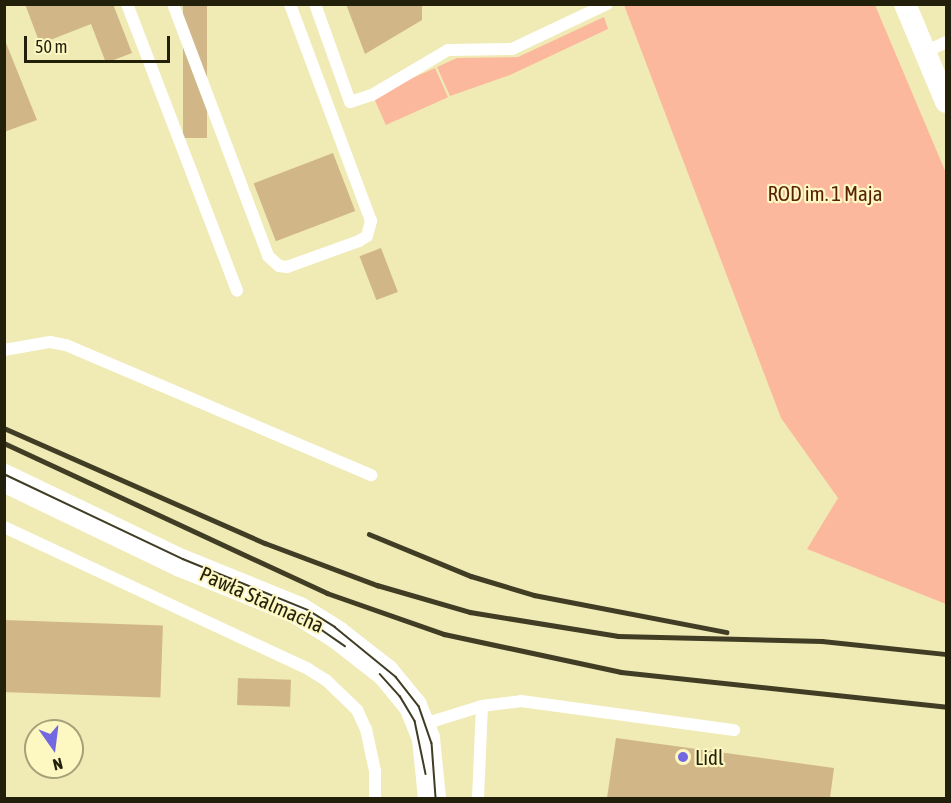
<!DOCTYPE html>
<meta charset="utf-8">
<style>
body{margin:0}
#map{position:relative;width:951px;height:803px;overflow:hidden;background:#f0eab5;font-family:"Asap Condensed",sans-serif}
div>[style]{position:absolute}
.green>*{inset:0;background:#fcb89d;transform-origin:0 0}
.building>*{inset:0;background:#d1b788;transform-origin:0 0}
.service>*{height:12px;margin:-6px;padding:0 6px;transform-origin:6px;border-radius:6px;background:#fff}
.minor>*{height:22px;margin:-11px;padding:0 11px;transform-origin:11px;border-radius:11px;background:#fff}
.tertiary>*{height:28px;margin:-14px;padding:0 14px;transform-origin:14px;border-radius:14px;background:#fff}
.tram>*{height:1.5px;margin:-0.75px;padding:0 0.75px;transform-origin:0.75px;border-radius:0.75px;background:#403d24}
.rail>*{height:4.5px;margin:-2.25px;padding:0 2.25px;transform-origin:2.25px;border-radius:2.25px;background:#403d24}
.dots>*{width:16px;height:16px;translate:-50% -50%;box-sizing:border-box;border:3px solid #fdf7c2;border-radius:50%}
span{translate:-50% -50%;white-space:nowrap;text-align:center;line-height:1.15;-webkit-text-stroke:4.5px #fdf7c2;paint-order:stroke}
.park-label{font-size:21px;color:#571f05}
.street-label{font-size:21px;color:#221f0b}
.poi-label{font-size:21px;color:#221f0b}
.left{translate:0 -50%;text-align:left}
.frame{position:absolute;inset:0;border:6px solid #221f0b;pointer-events:none}
.north{position:absolute;left:24px;top:719px;width:60px;height:60px;box-sizing:border-box;background:#fdf7c2;border:2px solid #a5a179;border-radius:50%;rotate:166deg;font-size:16px;font-weight:700;line-height:24px;text-align:center;color:#221f0b}
.north::after{content:'';display:block;margin:auto;width:21px;height:27px;background:#7168e2;clip-path:polygon(50% 0,100% 100%,50% 72%,0 100%)}
.scale{position:absolute;left:24px;top:36px;width:146px;height:27px;box-sizing:border-box;border:3px solid #221f0b;border-top:0;padding-left:8px;font-size:18px;line-height:21px;white-space:nowrap;color:#221f0b;-webkit-text-stroke:4px #fdf7c2;paint-order:stroke}
</style>
<div id="map">
<div class="green">
<div style="clip-path:polygon(624px 5px,875px 5px,946px 173px,946px 604px,807px 549px,838px 498px,781px 418px)"></div>
<div style="clip-path:polygon(604px 17px,608px 29px,510px 75px,450px 96px,437px 67px,457px 58px,518px 57px)"></div>
<div style="left:435px;top:68px;width:32px;height:68px;rotate:66deg"></div>
</div>
<div class="building">
<div style="clip-path:polygon(25px 4px,113px 4px,132px 53px,106px 63px,91px 24px,40px 44px)"></div>
<div style="left:183px;top:4px;width:24px;height:134px"></div>
<div style="clip-path:polygon(346px 4px,422px 4px,422px 20px,365px 54px)"></div>
<div style="clip-path:polygon(4px 38px,37px 120px,4px 132px)"></div>
<div style="left:333px;top:153px;width:62px;height:85px;rotate:69deg"></div>
<div style="left:381px;top:248px;width:47px;height:23px;rotate:69deg"></div>
<div style="left:4px;top:620px;width:159px;height:72px;rotate:2deg"></div>
<div style="left:238px;top:678px;width:53px;height:27px;rotate:2deg"></div>
<div style="clip-path:polygon(616px 738px,834px 768px,830px 798px,607px 798px)"></div>
</div>
<div class="service">
<div style="left:127px;top:4px;width:307px;rotate:69deg"></div>
<div style="left:173px;top:4px;width:269px;rotate:69.3deg"></div>
<div style="left:268px;top:256px;width:15px;rotate:42deg"></div>
<div style="left:279px;top:266px;width:8px;rotate:7deg"></div>
<div style="left:287px;top:267px;width:77px;rotate:-19.9deg"></div>
<div style="left:359px;top:241px;width:9px;rotate:-32deg"></div>
<div style="left:367px;top:236px;width:16px;rotate:-75deg"></div>
<div style="left:371px;top:221px;width:232px;rotate:-110.5deg"></div>
<div style="left:315px;top:4px;width:104px;rotate:70.3deg"></div>
<div style="left:350px;top:102px;width:23px;rotate:-18deg"></div>
<div style="left:372px;top:95px;width:88px;rotate:-30.6deg"></div>
<div style="left:448px;top:50px;width:64px;rotate:-0.9deg"></div>
<div style="left:512px;top:49px;width:105px;rotate:-25.3deg"></div>
<div style="left:925px;top:52px;width:23px;rotate:-25deg"></div>
<div style="left:4px;top:350px;width:47px;rotate:-9.9deg"></div>
<div style="left:50px;top:342px;width:16px;rotate:11deg"></div>
<div style="left:66px;top:345px;width:332px;rotate:23.1deg"></div>
<div style="left:4px;top:527px;width:336px;rotate:25deg"></div>
<div style="left:308px;top:669px;width:22px;rotate:32deg"></div>
<div style="left:327px;top:681px;width:42px;rotate:44deg"></div>
<div style="left:357px;top:710px;width:21px;rotate:65deg"></div>
<div style="left:366px;top:729px;width:43px;rotate:77.9deg"></div>
<div style="left:375px;top:771px;width:27px;rotate:90deg"></div>
<div style="left:421px;top:725px;width:64px;rotate:-17.3deg"></div>
<div style="left:482px;top:706px;width:39px;rotate:-7deg"></div>
<div style="left:521px;top:701px;width:215px;rotate:7.8deg"></div>
<div style="left:478px;top:798px;width:92px;rotate:-87.5deg"></div>
</div>
<div class="minor">
<div style="left:905px;top:4px;width:106px;rotate:67.3deg"></div>
</div>
<div class="tertiary">
<div style="left:4px;top:478px;width:196px;rotate:25.7deg"></div>
<div style="left:181px;top:563px;width:127px;rotate:22.1deg"></div>
<div style="left:299px;top:611px;width:44px;rotate:31.9deg"></div>
<div style="left:336px;top:634px;width:63px;rotate:38deg"></div>
<div style="left:386px;top:673px;width:43px;rotate:50.7deg"></div>
<div style="left:413px;top:706px;width:35px;rotate:68deg"></div>
<div style="left:426px;top:739px;width:59px;rotate:84.2deg"></div>
</div>
<div class="tram">
<div style="left:4px;top:474px;width:198px;rotate:25.4deg"></div>
<div style="left:183px;top:559px;width:135px;rotate:22.2deg"></div>
<div style="left:308px;top:610px;width:32px;rotate:32deg"></div>
<div style="left:335px;top:627px;width:79px;rotate:39.3deg"></div>
<div style="left:396px;top:677px;width:37px;rotate:52deg"></div>
<div style="left:419px;top:706px;width:39px;rotate:71deg"></div>
<div style="left:432px;top:743px;width:55px;rotate:85.8deg"></div>
<div style="left:267px;top:602px;width:46px;rotate:24.3deg"></div>
<div style="left:309px;top:621px;width:44px;rotate:34.8deg"></div>
<div style="left:380px;top:674px;width:30px;rotate:48deg"></div>
<div style="left:400px;top:696px;width:29px;rotate:59deg"></div>
<div style="left:415px;top:721px;width:54px;rotate:78.3deg"></div>
</div>
<div class="rail">
<div style="left:4px;top:428px;width:285px;rotate:23.8deg"></div>
<div style="left:265px;top:543px;width:120px;rotate:20.6deg"></div>
<div style="left:377px;top:585px;width:97px;rotate:16.2deg"></div>
<div style="left:470px;top:612px;width:150px;rotate:9.2deg"></div>
<div style="left:618px;top:636px;width:204px;rotate:1.4deg"></div>
<div style="left:822px;top:641px;width:125px;rotate:6deg"></div>
<div style="left:4px;top:443px;width:356px;rotate:24.9deg"></div>
<div style="left:327px;top:593px;width:124px;rotate:19.3deg"></div>
<div style="left:444px;top:634px;width:181px;rotate:12.1deg"></div>
<div style="left:621px;top:672px;width:327px;rotate:6.1deg"></div>
<div style="left:369px;top:534px;width:110px;rotate:22.4deg"></div>
<div style="left:471px;top:576px;width:66px;rotate:16.8deg"></div>
<div style="left:534px;top:595px;width:196px;rotate:10.9deg"></div>
</div>
<div class="dots">
<div style="left:683px;top:757px;background:#7168e2"></div>
</div>
<div class="park-label">
<span style="left:825px;top:193px">ROD im. 1 Maja</span>
</div>
<div class="street-label">
<span style="left:262px;top:599px;rotate:24deg">Pawła Stalmacha</span>
</div>
<div class="poi-label">
<span class="left" style="left:695px;top:757px">Lidl</span>
</div>
<div class="frame"></div>
<div class="north">N</div>
<div class="scale">50 m</div>
</div>
